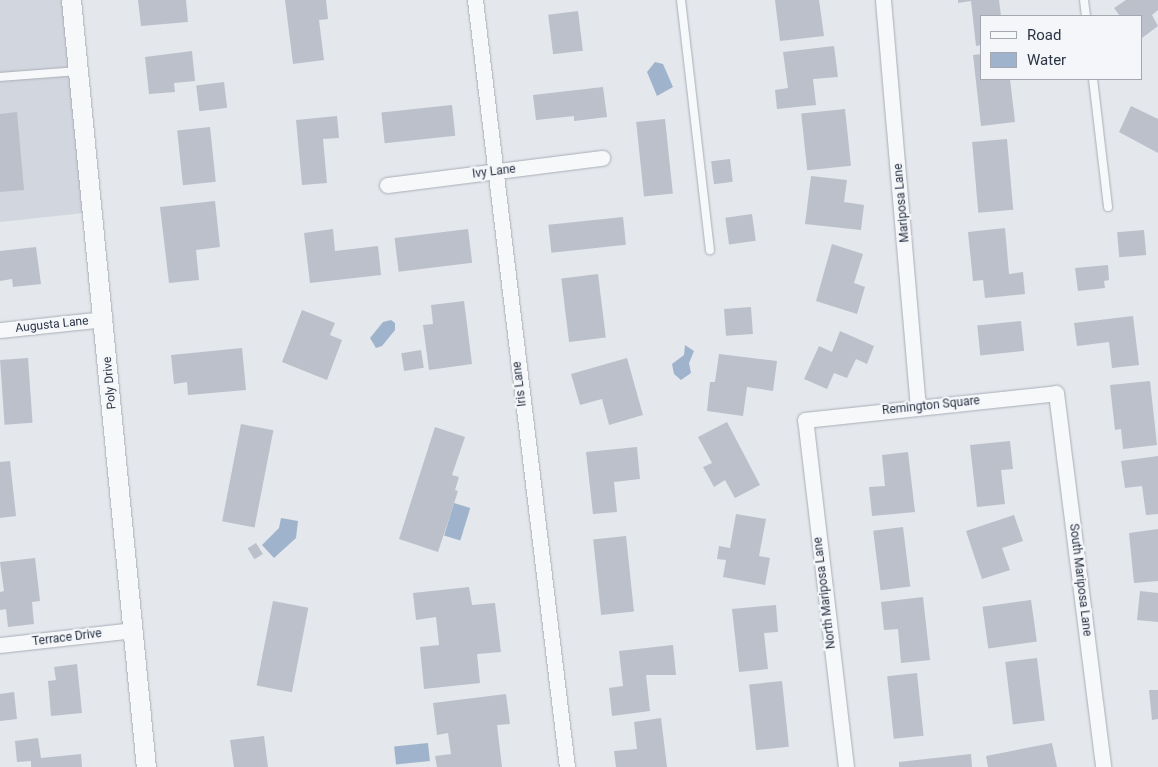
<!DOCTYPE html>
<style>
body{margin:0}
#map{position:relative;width:1158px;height:767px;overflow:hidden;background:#e4e7ec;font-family:Roboto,sans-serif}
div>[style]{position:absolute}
.built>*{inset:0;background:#d2d6de}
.water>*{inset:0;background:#9fb4cc;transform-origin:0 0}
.building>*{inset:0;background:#bbc0ca;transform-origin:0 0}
.roads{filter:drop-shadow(0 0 1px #a9aeb7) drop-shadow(0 0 1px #a9aeb7)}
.service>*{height:8px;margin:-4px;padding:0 4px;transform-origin:4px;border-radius:4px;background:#f7f8fa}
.minor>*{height:15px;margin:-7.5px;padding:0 7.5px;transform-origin:7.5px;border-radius:7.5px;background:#f7f8fa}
.tertiary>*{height:19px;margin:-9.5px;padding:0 9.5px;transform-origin:9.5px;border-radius:9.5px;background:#f7f8fa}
span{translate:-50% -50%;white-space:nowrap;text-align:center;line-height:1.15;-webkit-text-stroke:4.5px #f4f6f9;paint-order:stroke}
.street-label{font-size:12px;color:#2b3445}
.legend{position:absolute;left:980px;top:15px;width:162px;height:65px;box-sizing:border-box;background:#f4f6f9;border:1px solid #a4a8b1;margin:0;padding:6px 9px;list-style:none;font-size:15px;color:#2b3445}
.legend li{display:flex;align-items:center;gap:10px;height:25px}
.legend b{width:25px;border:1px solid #a4a8b1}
</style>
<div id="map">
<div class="built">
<div style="clip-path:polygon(0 0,71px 0,93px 212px,0 222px)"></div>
</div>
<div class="water">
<div style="clip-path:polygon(655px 62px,663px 64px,673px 87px,657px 96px,647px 72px)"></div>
<div style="clip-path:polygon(391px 320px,395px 323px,395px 330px,382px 346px,376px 348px,370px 338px,383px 322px)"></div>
<div style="clip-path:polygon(685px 345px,694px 351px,689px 363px,691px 373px,681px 380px,674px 374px,672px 364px,684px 355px)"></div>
<div style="left:454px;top:503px;width:17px;height:34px;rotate:17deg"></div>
<div style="clip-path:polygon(281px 518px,298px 521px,296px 538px,274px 558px,262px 545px,279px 528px)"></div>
<div style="left:428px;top:743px;width:18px;height:34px;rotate:84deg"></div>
</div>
<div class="building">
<div style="clip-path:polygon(138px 0,186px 0,188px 22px,141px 26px)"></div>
<div style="clip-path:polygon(285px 0,326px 0,328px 19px,319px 20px,324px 60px,293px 64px)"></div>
<div style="clip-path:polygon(775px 0,819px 0,824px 36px,780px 41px)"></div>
<div style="clip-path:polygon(958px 0,999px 0,1001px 16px,982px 16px,982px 45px,976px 46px,971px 1px,958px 3px)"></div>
<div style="clip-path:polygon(1126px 0,1158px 0,1158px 10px,1152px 15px,1158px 26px,1142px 38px,1142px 16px,1120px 16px,1114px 8px)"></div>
<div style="left:578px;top:11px;width:40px;height:30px;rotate:83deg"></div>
<div style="clip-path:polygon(834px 46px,838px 77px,813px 79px,816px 105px,777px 109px,775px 90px,788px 88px,783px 52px)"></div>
<div style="clip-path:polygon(192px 51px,195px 81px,174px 83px,175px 92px,149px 94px,145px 57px)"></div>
<div style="clip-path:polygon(982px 54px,982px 79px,1010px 79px,1015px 122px,981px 126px,973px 55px)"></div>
<div style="left:224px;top:82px;width:26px;height:28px;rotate:83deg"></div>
<div style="clip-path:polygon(603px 87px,607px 117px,574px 121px,574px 116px,536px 120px,533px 95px)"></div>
<div style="left:452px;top:105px;width:31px;height:71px;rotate:84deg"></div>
<div style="clip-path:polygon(1131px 106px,1158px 119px,1158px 153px,1119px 132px)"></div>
<div style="left:845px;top:109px;width:57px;height:44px;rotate:84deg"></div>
<div style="clip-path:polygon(17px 112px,24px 190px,0 192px,0 114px)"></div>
<div style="clip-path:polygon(337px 116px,339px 138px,323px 139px,327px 183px,302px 185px,296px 120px)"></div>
<div style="left:665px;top:119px;width:75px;height:29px;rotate:84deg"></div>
<div style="left:210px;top:127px;width:55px;height:33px;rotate:84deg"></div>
<div style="left:1007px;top:139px;width:71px;height:35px;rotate:85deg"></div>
<div style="left:730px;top:159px;width:23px;height:19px;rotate:83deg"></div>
<div style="clip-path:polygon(811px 176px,847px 180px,844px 202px,864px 205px,861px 230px,805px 224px)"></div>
<div style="clip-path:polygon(215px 201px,220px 247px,196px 250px,199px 280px,169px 283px,160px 207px)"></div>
<div style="left:752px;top:214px;width:27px;height:27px;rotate:82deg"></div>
<div style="left:623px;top:217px;width:28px;height:75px;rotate:84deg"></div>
<div style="clip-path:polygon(1005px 228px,1009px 274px,1023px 272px,1025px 294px,985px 298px,983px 280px,973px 281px,968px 232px)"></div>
<div style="clip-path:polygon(333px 229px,335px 251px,378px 246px,381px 275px,310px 283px,304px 233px)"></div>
<div style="left:468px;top:229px;width:34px;height:74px;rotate:83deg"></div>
<div style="left:1144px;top:230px;width:25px;height:27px;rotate:85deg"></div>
<div style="clip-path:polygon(832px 244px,863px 254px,854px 283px,865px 287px,857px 314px,816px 301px)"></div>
<div style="clip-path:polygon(36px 247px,41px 284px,13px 287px,12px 279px,0 281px,0 251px)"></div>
<div style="clip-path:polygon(1108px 265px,1109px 280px,1104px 281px,1105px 288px,1078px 291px,1075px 268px)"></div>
<div style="left:598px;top:274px;width:64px;height:37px;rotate:83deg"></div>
<div style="clip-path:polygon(464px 301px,472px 364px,429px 370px,423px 325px,433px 324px,431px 305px)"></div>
<div style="left:751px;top:307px;width:27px;height:27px;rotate:86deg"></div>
<div style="clip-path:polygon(302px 310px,335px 323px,330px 335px,342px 340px,327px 380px,282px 362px)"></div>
<div style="clip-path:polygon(1133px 316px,1139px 365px,1112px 368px,1109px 342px,1077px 346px,1074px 323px)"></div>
<div style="left:1021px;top:321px;width:30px;height:44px;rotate:84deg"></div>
<div style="clip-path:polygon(840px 331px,874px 346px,867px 364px,856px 359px,847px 378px,834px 373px,827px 389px,804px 379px,819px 346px,832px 352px)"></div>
<div style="clip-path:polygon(242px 348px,246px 390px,188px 395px,187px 382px,174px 384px,171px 355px)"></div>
<div style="left:421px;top:350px;width:18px;height:20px;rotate:81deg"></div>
<div style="clip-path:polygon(719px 354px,777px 361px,773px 391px,747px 387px,743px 416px,707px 411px,710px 382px,715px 382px)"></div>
<div style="left:28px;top:358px;width:65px;height:28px;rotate:86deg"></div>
<div style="clip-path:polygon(627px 358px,643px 415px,609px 425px,602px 399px,580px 405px,571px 374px)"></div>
<div style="clip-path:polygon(1150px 381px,1157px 445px,1123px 449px,1121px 429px,1115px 430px,1110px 385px)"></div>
<div style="clip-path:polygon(727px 422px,760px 485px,735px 498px,725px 480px,714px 487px,703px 467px,712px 463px,698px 437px)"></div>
<div style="left:241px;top:424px;width:33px;height:99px;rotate:11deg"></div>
<div style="clip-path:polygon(435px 427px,465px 437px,452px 475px,459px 477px,455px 490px,458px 491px,438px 552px,399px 539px)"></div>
<div style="clip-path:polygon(1010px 441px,1013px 469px,1001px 470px,1005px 504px,977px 507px,970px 445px)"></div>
<div style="clip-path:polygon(637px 447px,640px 479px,614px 482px,617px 512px,593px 514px,586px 452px)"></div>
<div style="clip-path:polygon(908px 452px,915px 512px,872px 516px,869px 487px,885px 486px,882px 455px)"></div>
<div style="clip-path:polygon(1158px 456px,1158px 514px,1146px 515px,1142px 486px,1125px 488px,1121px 461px)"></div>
<div style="clip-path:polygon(10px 461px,16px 516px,0 518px,0 462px)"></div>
<div style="clip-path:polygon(736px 514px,766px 519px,759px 556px,770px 558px,765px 585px,723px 577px,726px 560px,717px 559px,719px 546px,730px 548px)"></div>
<div style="clip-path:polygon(1014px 515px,1023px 541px,1002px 548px,1010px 570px,982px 579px,966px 531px)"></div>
<div style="left:903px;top:527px;width:60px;height:30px;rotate:83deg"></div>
<div style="clip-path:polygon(1158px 529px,1158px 581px,1134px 583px,1129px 533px)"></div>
<div style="left:626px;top:536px;width:76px;height:33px;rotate:84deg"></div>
<div style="left:256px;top:543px;width:13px;height:10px;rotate:58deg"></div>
<div style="clip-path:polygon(35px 558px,40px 601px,32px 602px,34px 624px,8px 627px,6px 609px,0 610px,0 592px,4px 591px,0 562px)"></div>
<div style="clip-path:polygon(469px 587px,472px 605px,495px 603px,501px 652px,477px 654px,480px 683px,424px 689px,420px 647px,439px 645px,436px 617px,416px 620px,413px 593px)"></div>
<div style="clip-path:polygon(1140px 591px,1158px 593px,1158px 622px,1137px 620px)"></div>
<div style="clip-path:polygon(923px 597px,930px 660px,901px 663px,898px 629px,884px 630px,881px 602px)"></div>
<div style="left:1031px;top:600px;width:42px;height:49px;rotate:82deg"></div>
<div style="left:273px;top:601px;width:36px;height:86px;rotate:11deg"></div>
<div style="clip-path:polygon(776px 605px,778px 632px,764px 633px,768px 669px,739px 672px,732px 609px)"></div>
<div style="clip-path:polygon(673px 645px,676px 675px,646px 675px,650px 711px,612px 716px,609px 688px,623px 686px,619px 651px)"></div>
<div style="left:1037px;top:658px;width:63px;height:32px;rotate:83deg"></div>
<div style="clip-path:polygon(77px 664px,82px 713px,51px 716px,48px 681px,56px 680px,54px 667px)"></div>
<div style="left:917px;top:673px;width:63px;height:30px;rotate:84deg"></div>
<div style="left:782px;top:681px;width:66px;height:33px;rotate:84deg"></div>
<div style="clip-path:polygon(1149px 690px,1158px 690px,1158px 719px,1152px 720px)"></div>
<div style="clip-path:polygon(14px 692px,17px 719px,0 721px,0 694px)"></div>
<div style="clip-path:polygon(506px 694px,510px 724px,497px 725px,502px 767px,437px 767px,435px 756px,451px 754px,448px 733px,437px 735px,433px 703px)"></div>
<div style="clip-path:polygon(661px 718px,667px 767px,616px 767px,614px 751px,637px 749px,634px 722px)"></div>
<div style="clip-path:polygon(264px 736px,268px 767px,234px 767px,230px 740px)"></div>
<div style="clip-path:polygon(38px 738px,41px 758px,81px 754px,82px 767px,31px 767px,31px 761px,17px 762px,15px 741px)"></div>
<div style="clip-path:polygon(1052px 743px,1057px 767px,988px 767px,986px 756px)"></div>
<div style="clip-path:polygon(971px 754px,972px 767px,899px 767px,899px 762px)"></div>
</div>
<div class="roads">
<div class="service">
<div style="left:681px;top:0;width:252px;rotate:83.4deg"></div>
<div style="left:1084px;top:0;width:16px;rotate:83deg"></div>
<div style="left:0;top:77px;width:78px;rotate:-4.4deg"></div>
<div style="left:1093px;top:79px;width:129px;rotate:83.3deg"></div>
</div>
<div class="minor">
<div style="left:475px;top:0;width:772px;rotate:83.16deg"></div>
<div style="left:883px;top:0;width:408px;rotate:85.1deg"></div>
<div style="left:387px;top:185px;width:217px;rotate:-7.2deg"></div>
<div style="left:0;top:330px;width:105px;rotate:-6deg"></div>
<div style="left:0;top:645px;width:134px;rotate:-6.4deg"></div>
<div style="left:846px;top:767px;width:349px;rotate:-96.7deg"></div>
<div style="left:805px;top:420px;width:252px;rotate:-6.1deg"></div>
<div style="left:1056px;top:393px;width:377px;rotate:82.8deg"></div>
</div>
<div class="tertiary">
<div style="left:71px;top:0;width:771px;rotate:84.42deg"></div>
</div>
</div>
<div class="street-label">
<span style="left:494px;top:172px;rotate:-7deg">Ivy Lane</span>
<span style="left:902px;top:203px;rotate:-95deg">Mariposa Lane</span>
<span style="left:52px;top:325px;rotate:-6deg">Augusta Lane</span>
<span style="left:110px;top:383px;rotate:-95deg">Poly Drive</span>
<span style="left:520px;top:384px;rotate:-97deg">Iris Lane</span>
<span style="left:931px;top:406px;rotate:-6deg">Remington Square</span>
<span style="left:1080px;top:580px;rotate:83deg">South Mariposa Lane</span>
<span style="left:825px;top:593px;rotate:-97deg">North Mariposa Lane</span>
<span style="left:67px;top:638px;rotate:-7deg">Terrace Drive</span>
</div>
<ul class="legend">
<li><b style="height:6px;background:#f7f8fa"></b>Road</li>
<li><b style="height:14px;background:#9fb4cc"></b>Water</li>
</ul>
</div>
